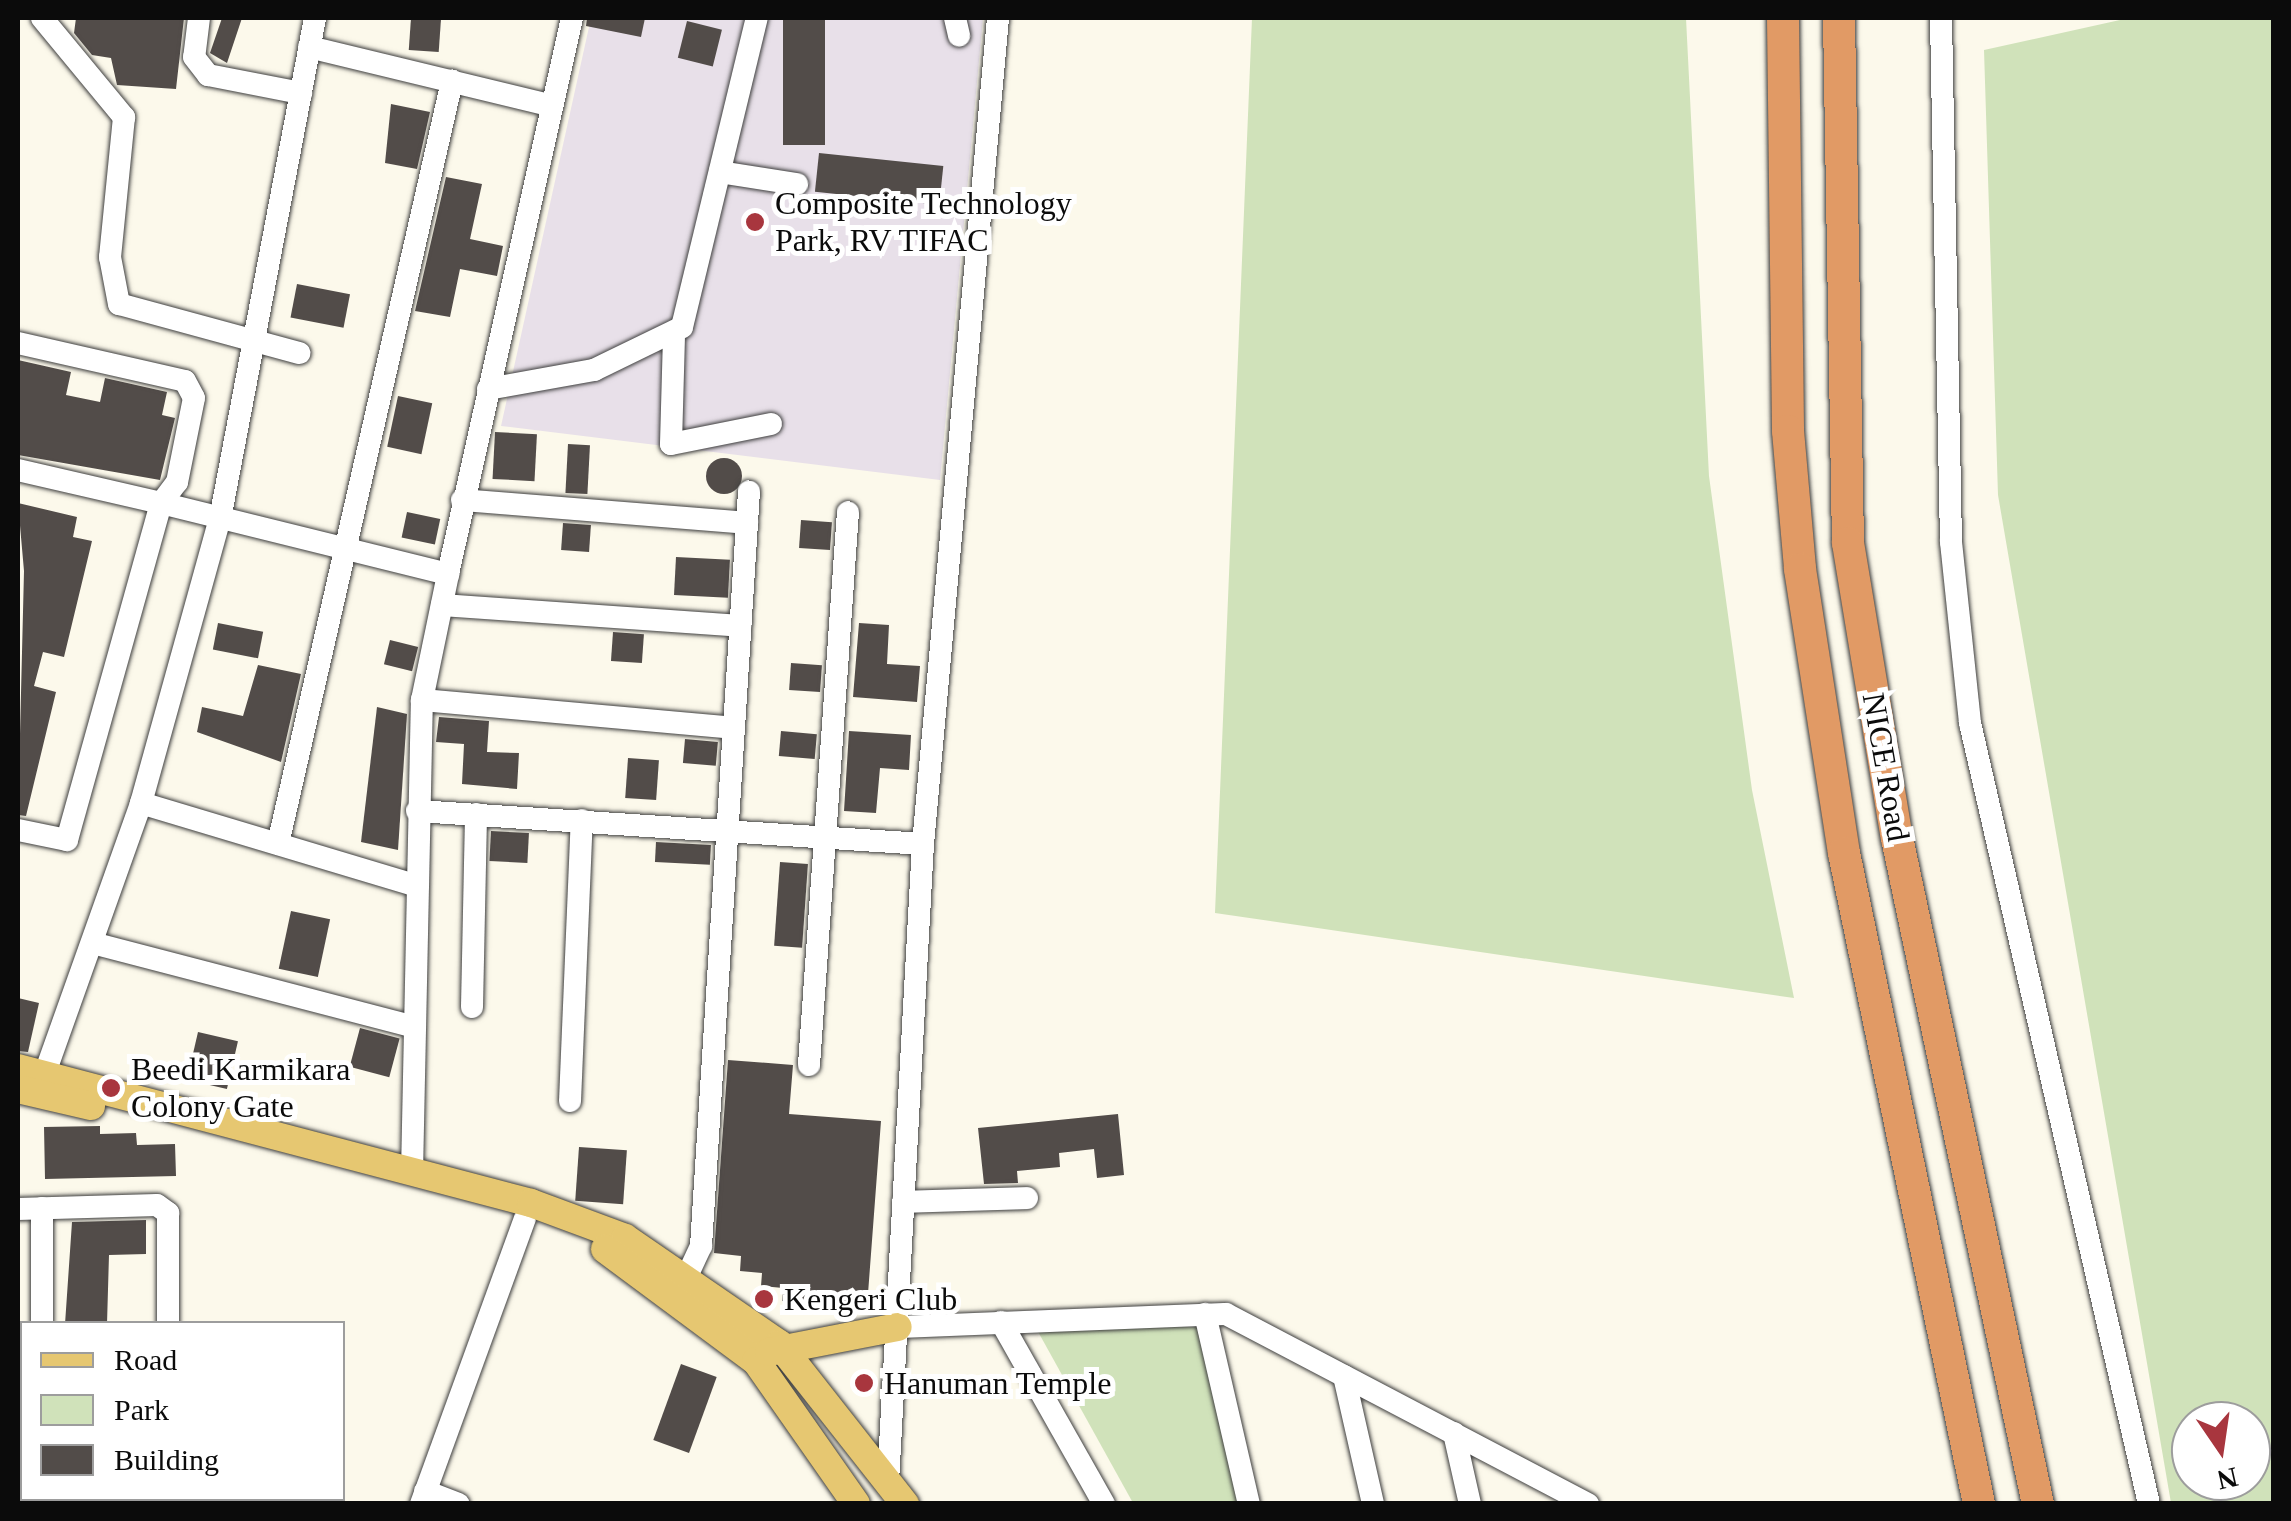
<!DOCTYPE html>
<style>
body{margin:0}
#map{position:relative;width:2291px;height:1521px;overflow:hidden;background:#fcf9eb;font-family:Georgia,serif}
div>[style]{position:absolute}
.industrial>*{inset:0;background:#e8e0e9}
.green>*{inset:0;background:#d0e2ba}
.building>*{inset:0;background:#524c49;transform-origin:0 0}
.round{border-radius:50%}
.roads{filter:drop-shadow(0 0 2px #3e3e3e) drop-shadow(0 0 2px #3e3e3e)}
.minor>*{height:22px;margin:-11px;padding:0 11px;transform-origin:11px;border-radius:11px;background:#fff}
.major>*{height:28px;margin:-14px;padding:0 14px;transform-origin:14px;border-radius:14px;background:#e6c771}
.highway>*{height:32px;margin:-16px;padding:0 16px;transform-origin:16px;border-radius:16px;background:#e19a65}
.dots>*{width:28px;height:28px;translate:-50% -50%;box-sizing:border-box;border:5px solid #fff;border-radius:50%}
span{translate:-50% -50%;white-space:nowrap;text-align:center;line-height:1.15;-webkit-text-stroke:10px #fff;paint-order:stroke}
.poi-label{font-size:32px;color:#0b0b0b}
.left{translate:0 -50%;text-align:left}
.street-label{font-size:32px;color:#0b0b0b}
.frame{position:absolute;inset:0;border:20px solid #0b0b0b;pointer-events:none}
.legend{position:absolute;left:20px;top:1321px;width:325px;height:180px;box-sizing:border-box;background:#fff;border:2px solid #9d9d9d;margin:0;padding:12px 18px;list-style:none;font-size:30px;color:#0b0b0b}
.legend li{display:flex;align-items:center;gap:20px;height:50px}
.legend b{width:50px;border:2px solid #9d9d9d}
.north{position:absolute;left:2171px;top:1401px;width:100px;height:100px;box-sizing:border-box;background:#fff;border:2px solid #9d9d9d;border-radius:50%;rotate:167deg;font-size:28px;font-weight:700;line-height:40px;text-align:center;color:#0b0b0b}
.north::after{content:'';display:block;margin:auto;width:35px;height:45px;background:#a8363e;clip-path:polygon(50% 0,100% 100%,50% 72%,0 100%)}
</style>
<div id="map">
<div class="industrial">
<div style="clip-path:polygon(591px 18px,983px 18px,940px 480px,501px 426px)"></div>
</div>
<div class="green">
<div style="clip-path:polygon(1252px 18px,1686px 18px,1709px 476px,1752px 790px,1794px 998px,1215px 913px)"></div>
<div style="clip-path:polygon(evenodd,2129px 18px,2273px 18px,2273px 1503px,2171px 1503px,1998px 495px,1984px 50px,2129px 18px,2191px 1421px,2251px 1421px,2251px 1481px,2191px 1481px,2191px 1421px)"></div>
<div style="clip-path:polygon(1197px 1327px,1238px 1503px,1133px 1503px,1036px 1328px)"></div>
</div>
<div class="building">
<div style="clip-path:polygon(76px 18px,184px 18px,176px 89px,117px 85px,111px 58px,92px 55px,74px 33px)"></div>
<div style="clip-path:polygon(222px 18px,242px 18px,227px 63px,210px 53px)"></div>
<div style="left:411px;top:18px;width:30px;height:32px;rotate:4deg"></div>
<div style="clip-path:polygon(587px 18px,645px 18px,641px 37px,586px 26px)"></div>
<div style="left:783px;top:18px;width:42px;height:127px"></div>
<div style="left:687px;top:21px;width:36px;height:38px;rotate:14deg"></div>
<div style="clip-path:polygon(391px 104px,430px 112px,417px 169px,385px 163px)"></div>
<div style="left:819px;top:153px;width:125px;height:39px;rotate:6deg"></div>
<div style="clip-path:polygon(446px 177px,482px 184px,470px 239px,503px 246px,497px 276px,460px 269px,450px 317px,415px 311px)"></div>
<div style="left:297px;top:284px;width:54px;height:34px;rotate:11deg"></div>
<div style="clip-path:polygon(18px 360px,71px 372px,66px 395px,100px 402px,105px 378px,167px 392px,162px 415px,175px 418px,160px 480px,18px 455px)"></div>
<div style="left:398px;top:396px;width:35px;height:52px;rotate:12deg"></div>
<div style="left:495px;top:432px;width:42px;height:47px;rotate:3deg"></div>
<div style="left:568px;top:444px;width:22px;height:49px;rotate:3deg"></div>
<div class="round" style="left:706px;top:458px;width:36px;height:36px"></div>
<div style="clip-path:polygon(18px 503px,77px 517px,73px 537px,92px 541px,64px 657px,43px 652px,34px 686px,56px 692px,26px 816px,18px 815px,24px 571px)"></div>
<div style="left:407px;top:512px;width:34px;height:26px;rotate:12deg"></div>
<div style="left:801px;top:520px;width:31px;height:28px;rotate:4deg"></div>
<div style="left:563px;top:523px;width:28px;height:27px;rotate:4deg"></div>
<div style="left:676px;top:557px;width:54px;height:38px;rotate:3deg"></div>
<div style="left:218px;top:623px;width:46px;height:27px;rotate:11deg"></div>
<div style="clip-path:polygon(859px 623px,889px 625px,887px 664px,920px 666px,917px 702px,853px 697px)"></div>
<div style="left:613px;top:632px;width:31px;height:29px;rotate:4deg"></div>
<div style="left:390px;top:640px;width:29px;height:25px;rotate:14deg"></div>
<div style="left:791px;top:663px;width:31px;height:27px;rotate:4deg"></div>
<div style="clip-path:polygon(258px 665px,301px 674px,281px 762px,197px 732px,202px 707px,243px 716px)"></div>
<div style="clip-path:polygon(377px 707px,407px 714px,398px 850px,361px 842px)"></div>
<div style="clip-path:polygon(439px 717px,489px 721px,487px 752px,519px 753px,517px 789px,462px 784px,464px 744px,436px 742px)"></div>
<div style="left:781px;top:731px;width:36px;height:25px;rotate:5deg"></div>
<div style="clip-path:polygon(849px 731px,911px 735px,909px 770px,880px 768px,876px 813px,844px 811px)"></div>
<div style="left:685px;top:739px;width:33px;height:24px;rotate:5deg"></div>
<div style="left:628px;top:758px;width:31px;height:40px;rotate:4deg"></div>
<div style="left:491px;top:831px;width:38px;height:30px;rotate:3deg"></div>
<div style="left:656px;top:842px;width:55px;height:20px;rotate:3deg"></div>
<div style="left:780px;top:862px;width:28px;height:84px;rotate:4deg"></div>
<div style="left:291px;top:911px;width:40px;height:59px;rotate:12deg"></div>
<div style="clip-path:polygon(18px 998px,39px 1003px,28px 1052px,18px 1051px)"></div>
<div style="left:360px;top:1028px;width:41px;height:40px;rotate:15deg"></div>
<div style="left:198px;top:1032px;width:41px;height:49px;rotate:13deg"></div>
<div style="clip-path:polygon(728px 1060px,793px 1065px,789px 1114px,881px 1121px,867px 1307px,782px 1301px,783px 1288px,761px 1286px,762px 1273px,740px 1271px,741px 1256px,714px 1253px)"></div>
<div style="clip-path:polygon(1118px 1114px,1124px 1175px,1097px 1178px,1094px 1149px,1059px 1153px,1060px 1167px,1017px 1171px,1018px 1183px,984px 1184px,978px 1128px)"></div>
<div style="clip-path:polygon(100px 1126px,100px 1134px,136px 1133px,137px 1145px,175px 1144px,176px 1176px,45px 1179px,44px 1127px)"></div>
<div style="left:579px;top:1147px;width:48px;height:54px;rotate:4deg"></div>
<div style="clip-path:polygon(146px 1220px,146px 1254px,109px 1255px,107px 1324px,65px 1324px,72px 1222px)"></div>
<div style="left:681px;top:1364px;width:38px;height:81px;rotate:20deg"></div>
</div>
<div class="roads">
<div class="minor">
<div style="left:42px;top:18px;width:129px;rotate:50.4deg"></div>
<div style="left:124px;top:117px;width:141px;rotate:95.7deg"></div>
<div style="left:110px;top:257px;width:48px;rotate:79.2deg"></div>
<div style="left:119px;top:304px;width:187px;rotate:15.2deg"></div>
<div style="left:199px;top:18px;width:39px;rotate:97deg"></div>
<div style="left:194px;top:57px;width:23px;rotate:52deg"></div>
<div style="left:208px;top:75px;width:95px;rotate:11deg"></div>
<div style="left:955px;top:18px;width:18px;rotate:77deg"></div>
<div style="left:1941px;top:18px;width:524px;rotate:88.91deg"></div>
<div style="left:1951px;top:542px;width:182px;rotate:84deg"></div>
<div style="left:1970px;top:723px;width:801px;rotate:77.09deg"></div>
<div style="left:309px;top:47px;width:250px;rotate:13.6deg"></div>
<div style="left:720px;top:172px;width:78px;rotate:8.9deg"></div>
<div style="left:674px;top:336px;width:108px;rotate:91.6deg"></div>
<div style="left:671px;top:444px;width:102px;rotate:-11.3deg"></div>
<div style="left:18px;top:343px;width:171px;rotate:12.8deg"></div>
<div style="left:185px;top:381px;width:19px;rotate:62deg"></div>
<div style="left:194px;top:398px;width:86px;rotate:101.4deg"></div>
<div style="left:177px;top:482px;width:26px;rotate:127deg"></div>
<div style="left:161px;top:503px;width:147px;rotate:-167deg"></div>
<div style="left:488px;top:389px;width:108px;rotate:-10.2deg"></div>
<div style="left:594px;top:370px;width:98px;rotate:-26deg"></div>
<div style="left:682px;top:327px;width:318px;rotate:-76.4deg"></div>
<div style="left:462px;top:500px;width:286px;rotate:4.6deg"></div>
<div style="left:442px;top:605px;width:299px;rotate:4deg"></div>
<div style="left:422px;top:700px;width:312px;rotate:5.1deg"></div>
<div style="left:141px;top:803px;width:286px;rotate:16.7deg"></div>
<div style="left:417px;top:811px;width:507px;rotate:3.73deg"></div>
<div style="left:18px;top:830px;width:50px;rotate:11.5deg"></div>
<div style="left:67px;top:840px;width:350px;rotate:-74.4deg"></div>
<div style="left:161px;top:503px;width:296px;rotate:13.9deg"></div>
<div style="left:448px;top:574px;width:570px;rotate:-77.43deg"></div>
<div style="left:278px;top:844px;width:783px;rotate:-77.15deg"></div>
<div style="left:92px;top:943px;width:330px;rotate:14.6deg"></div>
<div style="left:472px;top:1007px;width:193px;rotate:-88.8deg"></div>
<div style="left:809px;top:1065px;width:554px;rotate:-85.97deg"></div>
<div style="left:40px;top:1087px;width:301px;rotate:-70.4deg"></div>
<div style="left:141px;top:803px;width:295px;rotate:-74.5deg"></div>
<div style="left:220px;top:519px;width:510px;rotate:-79.26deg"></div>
<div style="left:570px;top:1101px;width:281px;rotate:-87.6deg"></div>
<div style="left:412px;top:1173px;width:473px;rotate:-88.8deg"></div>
<div style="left:422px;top:700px;width:129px;rotate:-78.3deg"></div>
<div style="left:903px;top:1202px;width:124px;rotate:-1.8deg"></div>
<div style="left:18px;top:1209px;width:139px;rotate:-1.6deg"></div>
<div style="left:157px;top:1205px;width:14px;rotate:36deg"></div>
<div style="left:168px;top:1213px;width:111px;rotate:90deg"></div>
<div style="left:688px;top:1274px;width:31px;rotate:-65deg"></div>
<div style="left:701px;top:1246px;width:756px;rotate:-86.36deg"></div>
<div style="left:1205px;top:1314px;width:195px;rotate:77deg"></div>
<div style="left:1001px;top:1322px;width:209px;rotate:60.5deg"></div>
<div style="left:42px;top:1324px;width:116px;rotate:-90deg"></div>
<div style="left:898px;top:1327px;width:328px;rotate:-2.3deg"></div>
<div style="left:1226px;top:1314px;width:409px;rotate:27.7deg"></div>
<div style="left:1344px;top:1376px;width:131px;rotate:77.2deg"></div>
<div style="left:1454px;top:1433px;width:73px;rotate:77.3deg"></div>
<div style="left:888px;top:1482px;width:639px;rotate:-86.86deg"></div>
<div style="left:923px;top:844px;width:829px;rotate:-84.81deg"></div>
<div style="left:425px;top:1491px;width:36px;rotate:21deg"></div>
<div style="left:169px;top:1498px;width:6px;rotate:90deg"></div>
<div style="left:41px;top:1504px;width:6px;rotate:-90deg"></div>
<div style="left:421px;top:1504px;width:303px;rotate:-70deg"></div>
</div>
<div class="major">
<div style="left:18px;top:1068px;width:530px;rotate:14.74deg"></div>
<div style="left:531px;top:1203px;width:100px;rotate:20.4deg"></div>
<div style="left:625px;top:1238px;width:187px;rotate:34.5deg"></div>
<div style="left:779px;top:1344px;width:204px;rotate:51.8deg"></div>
<div style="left:18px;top:1089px;width:75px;rotate:13.1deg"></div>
<div style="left:605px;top:1249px;width:188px;rotate:36.6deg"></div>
<div style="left:756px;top:1361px;width:174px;rotate:55deg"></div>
<div style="left:769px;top:1352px;width:131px;rotate:-11deg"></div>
</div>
<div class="highway">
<div style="left:1783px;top:18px;width:413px;rotate:89.3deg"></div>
<div style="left:1788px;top:431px;width:139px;rotate:85deg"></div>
<div style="left:1800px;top:569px;width:287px;rotate:81.2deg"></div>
<div style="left:1844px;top:853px;width:665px;rotate:78.28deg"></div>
<div style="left:1839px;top:18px;width:525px;rotate:89.02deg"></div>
<div style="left:1848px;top:543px;width:299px;rotate:80.6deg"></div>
<div style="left:1897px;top:838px;width:681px;rotate:78.05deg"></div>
</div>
</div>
<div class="dots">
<div style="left:755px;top:222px;background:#a8363e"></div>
<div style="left:111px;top:1088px;background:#a8363e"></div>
<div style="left:764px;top:1299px;background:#a8363e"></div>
<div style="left:864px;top:1383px;background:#a8363e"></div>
</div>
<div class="poi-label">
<span class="left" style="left:775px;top:222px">Composite Technology<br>Park, RV TIFAC</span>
<span class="left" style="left:131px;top:1088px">Beedi Karmikara<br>Colony Gate</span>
<span class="left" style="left:784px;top:1299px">Kengeri Club</span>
<span class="left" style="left:884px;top:1383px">Hanuman Temple</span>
</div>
<div class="street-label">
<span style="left:1886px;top:767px;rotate:80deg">NICE Road</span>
</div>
<div class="frame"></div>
<ul class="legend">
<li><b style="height:12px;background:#e6c771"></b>Road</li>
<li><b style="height:28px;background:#d0e2ba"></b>Park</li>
<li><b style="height:28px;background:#524c49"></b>Building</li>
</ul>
<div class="north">N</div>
</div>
